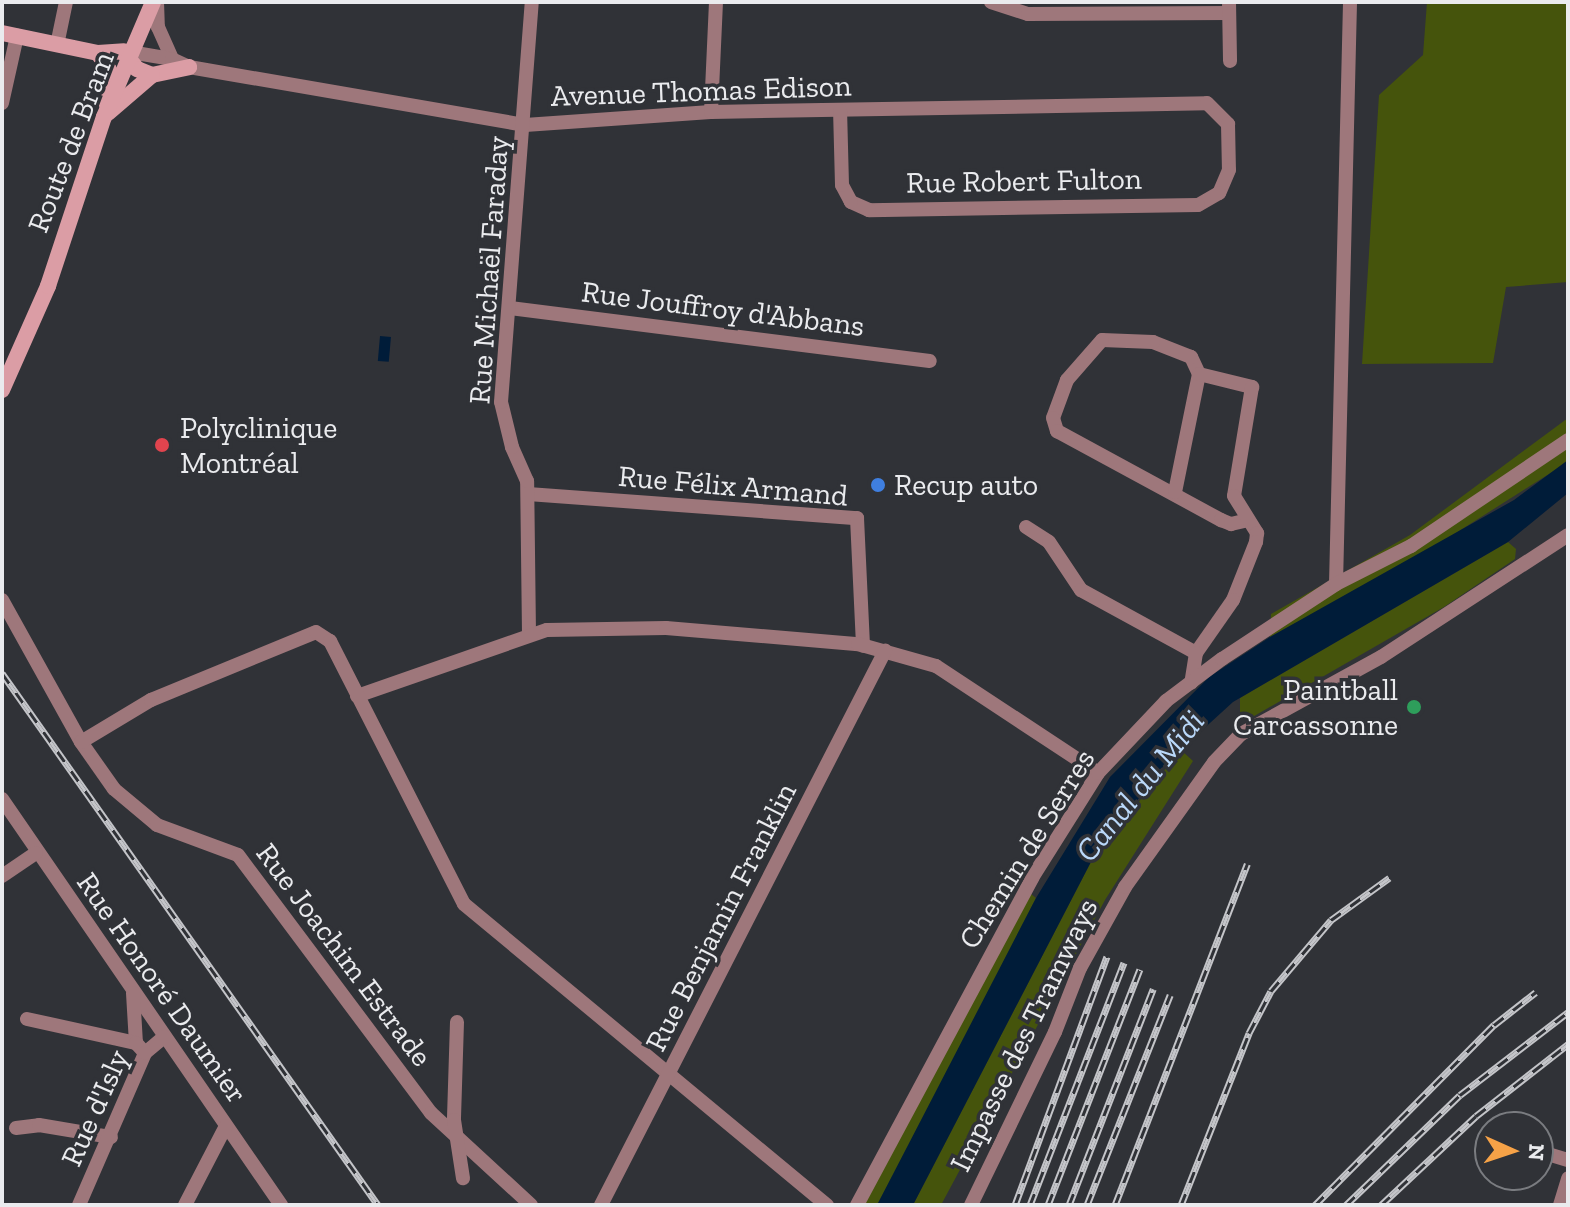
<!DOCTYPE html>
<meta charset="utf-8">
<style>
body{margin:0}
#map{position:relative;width:1570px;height:1207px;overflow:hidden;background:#303237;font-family:"Zilla Slab",serif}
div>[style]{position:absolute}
.green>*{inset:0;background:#45540c}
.water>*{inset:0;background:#001c39;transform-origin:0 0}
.street>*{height:14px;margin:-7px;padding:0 7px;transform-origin:7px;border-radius:7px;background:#9e777b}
.secondary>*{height:16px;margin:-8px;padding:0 8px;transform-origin:8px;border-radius:8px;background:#db9da5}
.rail>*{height:7px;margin-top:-3.5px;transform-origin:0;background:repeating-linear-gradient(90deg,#303237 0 12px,#c4c5c9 0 24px);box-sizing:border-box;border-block:2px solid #c4c5c9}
.dots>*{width:22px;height:22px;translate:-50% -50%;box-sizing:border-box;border:4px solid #303237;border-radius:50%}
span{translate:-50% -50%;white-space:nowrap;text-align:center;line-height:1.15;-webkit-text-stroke:7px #303237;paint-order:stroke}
.street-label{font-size:30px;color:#eaebee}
.poi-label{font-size:30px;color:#eaebee}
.left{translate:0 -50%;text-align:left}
.right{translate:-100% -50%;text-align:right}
.water-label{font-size:32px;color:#bad8f9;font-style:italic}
.frame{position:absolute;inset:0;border:4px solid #eaebee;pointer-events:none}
.north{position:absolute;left:1474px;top:1111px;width:80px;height:80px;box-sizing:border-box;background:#303237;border:2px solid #7a7c80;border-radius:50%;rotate:93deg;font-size:22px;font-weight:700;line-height:32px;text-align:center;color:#eaebee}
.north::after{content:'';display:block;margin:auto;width:28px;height:36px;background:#f6a247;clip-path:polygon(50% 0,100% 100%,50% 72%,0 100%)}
</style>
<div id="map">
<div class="green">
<div style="clip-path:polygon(1427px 2px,1568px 2px,1568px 282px,1506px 287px,1493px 363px,1362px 364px,1379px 95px,1423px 55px)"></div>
<div style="clip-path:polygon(1568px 418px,1568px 460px,1560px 467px,1418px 557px,1270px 637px,1271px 614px,1410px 535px)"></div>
<div style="clip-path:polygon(1508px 542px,1516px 549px,1515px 559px,1444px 607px,1249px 719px,1240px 712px,1240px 698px)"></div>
<div style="clip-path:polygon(1181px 750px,1193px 761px,1105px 900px,941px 1205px,913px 1205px,1093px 858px)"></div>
<div style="clip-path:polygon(1031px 894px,1036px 898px,917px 1133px,877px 1205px,862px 1205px)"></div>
</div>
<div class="water">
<div style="left:380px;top:336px;width:11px;height:25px;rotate:5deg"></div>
<div style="clip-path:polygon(1568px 460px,1568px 493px,1508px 542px,1233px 702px,1165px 764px,1093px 858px,913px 1205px,877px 1205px,1036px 898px,1110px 777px,1209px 677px,1270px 637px,1514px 500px)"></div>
</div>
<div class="street">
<div style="left:157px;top:2px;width:25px;rotate:88deg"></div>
<div style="left:158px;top:27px;width:35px;rotate:66deg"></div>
<div style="left:991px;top:2px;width:39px;rotate:18deg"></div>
<div style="left:1028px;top:14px;width:201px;rotate:-0.3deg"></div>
<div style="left:1229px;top:2px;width:59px;rotate:89deg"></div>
<div style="left:57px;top:45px;width:44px;rotate:-78.2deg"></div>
<div style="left:124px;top:51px;width:49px;rotate:9.5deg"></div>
<div style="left:172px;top:59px;width:19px;rotate:25deg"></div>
<div style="left:189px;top:67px;width:341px;rotate:9.8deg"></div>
<div style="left:525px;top:125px;width:186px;rotate:-4deg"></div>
<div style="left:711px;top:112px;width:496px;rotate:-1deg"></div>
<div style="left:1207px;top:103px;width:30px;rotate:45deg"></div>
<div style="left:1228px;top:124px;width:46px;rotate:88.8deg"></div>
<div style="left:1229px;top:170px;width:25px;rotate:113deg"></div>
<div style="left:1219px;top:193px;width:24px;rotate:150deg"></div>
<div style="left:1198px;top:205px;width:329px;rotate:179.1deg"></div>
<div style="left:869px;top:210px;width:20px;rotate:-156deg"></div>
<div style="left:851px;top:202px;width:19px;rotate:-118deg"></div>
<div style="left:842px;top:185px;width:74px;rotate:-91.5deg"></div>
<div style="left:2px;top:103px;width:69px;rotate:-77.4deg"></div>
<div style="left:711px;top:112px;width:110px;rotate:-87.4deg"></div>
<div style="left:510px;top:308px;width:423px;rotate:7.2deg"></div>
<div style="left:1199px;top:374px;width:19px;rotate:-115deg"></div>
<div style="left:1191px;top:357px;width:41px;rotate:-158.5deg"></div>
<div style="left:1153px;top:342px;width:51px;rotate:-177.8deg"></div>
<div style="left:1102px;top:340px;width:53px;rotate:131.2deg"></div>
<div style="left:1067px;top:380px;width:40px;rotate:110.2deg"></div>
<div style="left:1053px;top:418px;width:14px;rotate:73deg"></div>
<div style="left:1057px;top:431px;width:187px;rotate:28.5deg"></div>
<div style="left:1221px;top:520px;width:11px;rotate:22deg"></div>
<div style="left:1231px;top:524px;width:17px;rotate:-13deg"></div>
<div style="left:1175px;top:492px;width:120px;rotate:-78.5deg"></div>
<div style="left:1199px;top:374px;width:55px;rotate:13.8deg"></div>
<div style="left:1252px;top:387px;width:110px;rotate:99.4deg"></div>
<div style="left:1234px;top:496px;width:44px;rotate:58.1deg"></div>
<div style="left:1257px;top:533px;width:9px;rotate:96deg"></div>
<div style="left:1256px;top:542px;width:62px;rotate:111.6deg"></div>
<div style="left:1233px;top:600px;width:65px;rotate:124.9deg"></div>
<div style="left:528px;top:494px;width:330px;rotate:4.2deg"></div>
<div style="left:857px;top:518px;width:128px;rotate:87.3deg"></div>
<div style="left:1026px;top:527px;width:27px;rotate:33deg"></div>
<div style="left:1049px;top:542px;width:58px;rotate:56.3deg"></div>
<div style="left:1081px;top:590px;width:131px;rotate:28.7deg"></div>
<div style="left:1196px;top:653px;width:30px;rotate:99deg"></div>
<div style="left:1336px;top:584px;width:582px;rotate:-88.62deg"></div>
<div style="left:2px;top:600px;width:162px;rotate:60.9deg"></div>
<div style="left:81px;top:742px;width:57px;rotate:54.9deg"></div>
<div style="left:114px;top:789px;width:56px;rotate:39.9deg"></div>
<div style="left:157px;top:825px;width:86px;rotate:20.3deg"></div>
<div style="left:238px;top:855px;width:322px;rotate:53.2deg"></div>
<div style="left:431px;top:1113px;width:136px;rotate:42.6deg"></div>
<div style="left:529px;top:634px;width:153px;rotate:-90.7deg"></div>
<div style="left:527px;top:481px;width:37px;rotate:-114deg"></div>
<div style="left:512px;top:447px;width:46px;rotate:-103.7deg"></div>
<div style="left:501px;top:402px;width:401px;rotate:-85.6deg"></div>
<div style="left:357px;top:696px;width:201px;rotate:-19.2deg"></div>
<div style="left:547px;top:630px;width:119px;rotate:-1deg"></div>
<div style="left:666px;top:628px;width:193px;rotate:4.8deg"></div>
<div style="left:858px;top:644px;width:81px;rotate:15.8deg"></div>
<div style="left:936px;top:666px;width:194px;rotate:33.4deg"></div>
<div style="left:81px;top:742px;width:82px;rotate:-31deg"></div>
<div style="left:151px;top:700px;width:178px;rotate:-22.4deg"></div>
<div style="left:316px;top:632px;width:17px;rotate:33deg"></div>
<div style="left:330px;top:641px;width:295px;rotate:63deg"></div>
<div style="left:464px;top:904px;width:472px;rotate:39.7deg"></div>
<div style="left:2px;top:799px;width:493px;rotate:55.5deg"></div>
<div style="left:2px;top:876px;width:41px;rotate:-34.1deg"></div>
<div style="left:133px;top:993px;width:50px;rotate:86.6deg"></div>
<div style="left:27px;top:1019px;width:112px;rotate:12.4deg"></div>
<div style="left:136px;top:1043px;width:13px;rotate:48deg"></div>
<div style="left:457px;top:1022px;width:98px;rotate:91.8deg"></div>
<div style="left:454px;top:1120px;width:59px;rotate:81.2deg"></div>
<div style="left:16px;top:1128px;width:23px;rotate:-7deg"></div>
<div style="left:39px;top:1125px;width:73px;rotate:9.5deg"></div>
<div style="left:1538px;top:1151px;width:31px;rotate:17deg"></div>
<div style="left:79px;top:1205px;width:166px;rotate:-66.5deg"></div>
<div style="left:145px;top:1053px;width:25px;rotate:-40deg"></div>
<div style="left:185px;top:1205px;width:89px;rotate:-62.6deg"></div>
<div style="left:601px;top:1205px;width:623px;rotate:-62.86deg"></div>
<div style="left:857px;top:1205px;width:371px;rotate:-61.8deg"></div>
<div style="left:1032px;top:878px;width:124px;rotate:-57.8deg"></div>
<div style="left:1098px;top:773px;width:99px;rotate:-46.6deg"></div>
<div style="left:1166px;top:701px;width:70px;rotate:-36.9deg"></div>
<div style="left:1222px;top:659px;width:136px;rotate:-33.3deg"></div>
<div style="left:1336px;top:584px;width:84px;rotate:-26.9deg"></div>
<div style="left:1411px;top:546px;width:189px;rotate:-34deg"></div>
<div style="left:971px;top:1205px;width:192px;rotate:-64.1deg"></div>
<div style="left:1055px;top:1032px;width:69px;rotate:-68.7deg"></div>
<div style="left:1080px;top:968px;width:93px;rotate:-60.9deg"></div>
<div style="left:1125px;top:887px;width:153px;rotate:-54.5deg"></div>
<div style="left:1214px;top:762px;width:39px;rotate:-46deg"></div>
<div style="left:1241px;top:734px;width:160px;rotate:-28.8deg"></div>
<div style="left:1381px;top:657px;width:223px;rotate:-33.1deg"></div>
<div style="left:1560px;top:1205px;width:28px;rotate:-73deg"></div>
</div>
<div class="secondary">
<div style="left:2px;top:33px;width:98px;rotate:11.8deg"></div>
<div style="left:98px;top:53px;width:26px;rotate:-4deg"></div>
<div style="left:98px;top:53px;width:20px;rotate:57deg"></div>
<div style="left:109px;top:70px;width:33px;rotate:95deg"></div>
<div style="left:125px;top:54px;width:19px;rotate:51deg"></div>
<div style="left:137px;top:69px;width:16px;rotate:22deg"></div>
<div style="left:152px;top:75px;width:38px;rotate:-12deg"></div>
<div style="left:108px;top:113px;width:58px;rotate:-40.8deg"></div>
<div style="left:2px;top:390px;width:114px;rotate:-66.1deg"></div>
<div style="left:48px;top:286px;width:178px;rotate:-71.7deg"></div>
<div style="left:104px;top:117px;width:125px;rotate:-66.9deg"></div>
</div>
<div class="rail">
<div style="left:2px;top:673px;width:651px;rotate:54.75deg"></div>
<div style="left:1015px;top:1205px;width:265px;rotate:-69.7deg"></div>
<div style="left:1030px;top:1205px;width:260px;rotate:-68.8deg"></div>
<div style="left:1048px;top:1205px;width:253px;rotate:-68.7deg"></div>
<div style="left:1069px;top:1205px;width:232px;rotate:-68.7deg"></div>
<div style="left:1087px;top:1205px;width:226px;rotate:-68.4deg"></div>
<div style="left:1115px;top:1205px;width:366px;rotate:-68.8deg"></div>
<div style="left:1181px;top:1205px;width:185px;rotate:-68.4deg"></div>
<div style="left:1249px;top:1033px;width:47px;rotate:-62.4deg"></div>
<div style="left:1271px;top:991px;width:93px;rotate:-49.8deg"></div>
<div style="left:1331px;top:920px;width:72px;rotate:-35.9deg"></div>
<div style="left:1315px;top:1205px;width:254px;rotate:-45.2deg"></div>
<div style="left:1494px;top:1025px;width:53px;rotate:-38.2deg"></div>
<div style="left:1346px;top:1205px;width:158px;rotate:-44deg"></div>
<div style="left:1460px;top:1095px;width:136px;rotate:-37.5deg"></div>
<div style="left:1381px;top:1205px;width:130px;rotate:-43.1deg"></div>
<div style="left:1476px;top:1116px;width:117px;rotate:-38deg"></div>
</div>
<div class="dots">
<div style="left:162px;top:445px;background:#e0444e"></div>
<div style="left:878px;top:485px;background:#3f7fe0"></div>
<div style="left:1414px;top:707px;background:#2e9e5b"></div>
</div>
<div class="street-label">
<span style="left:701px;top:91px;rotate:-2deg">Avenue Thomas Edison</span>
<span style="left:71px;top:142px;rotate:-69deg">Route de Bram</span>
<span style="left:1024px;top:181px;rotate:-1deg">Rue Robert Fulton</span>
<span style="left:489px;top:270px;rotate:-86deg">Rue Michaël Faraday</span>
<span style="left:723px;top:309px;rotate:7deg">Rue Jouffroy d'Abbans</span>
<span style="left:733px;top:486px;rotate:5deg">Rue Félix Armand</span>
<span style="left:1027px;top:849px;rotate:-58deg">Chemin de Serres</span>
<span style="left:721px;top:917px;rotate:-63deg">Rue Benjamin Franklin</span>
<span style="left:344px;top:955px;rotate:53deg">Rue Joachim Estrade</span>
<span style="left:162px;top:988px;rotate:55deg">Rue Honoré Daumier</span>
<span style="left:1024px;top:1035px;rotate:-64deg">Impasse des Tramways</span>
<span style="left:95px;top:1108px;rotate:-66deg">Rue d'Isly</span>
</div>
<div class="poi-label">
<span class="left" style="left:180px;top:445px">Polyclinique<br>Montréal</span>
<span class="left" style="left:894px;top:485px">Recup auto</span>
<span class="right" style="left:1398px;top:707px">Paintball<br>Carcassonne</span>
</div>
<div class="water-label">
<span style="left:1140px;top:786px;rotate:-51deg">Canal du Midi</span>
</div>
<div class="frame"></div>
<div class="north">N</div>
</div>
